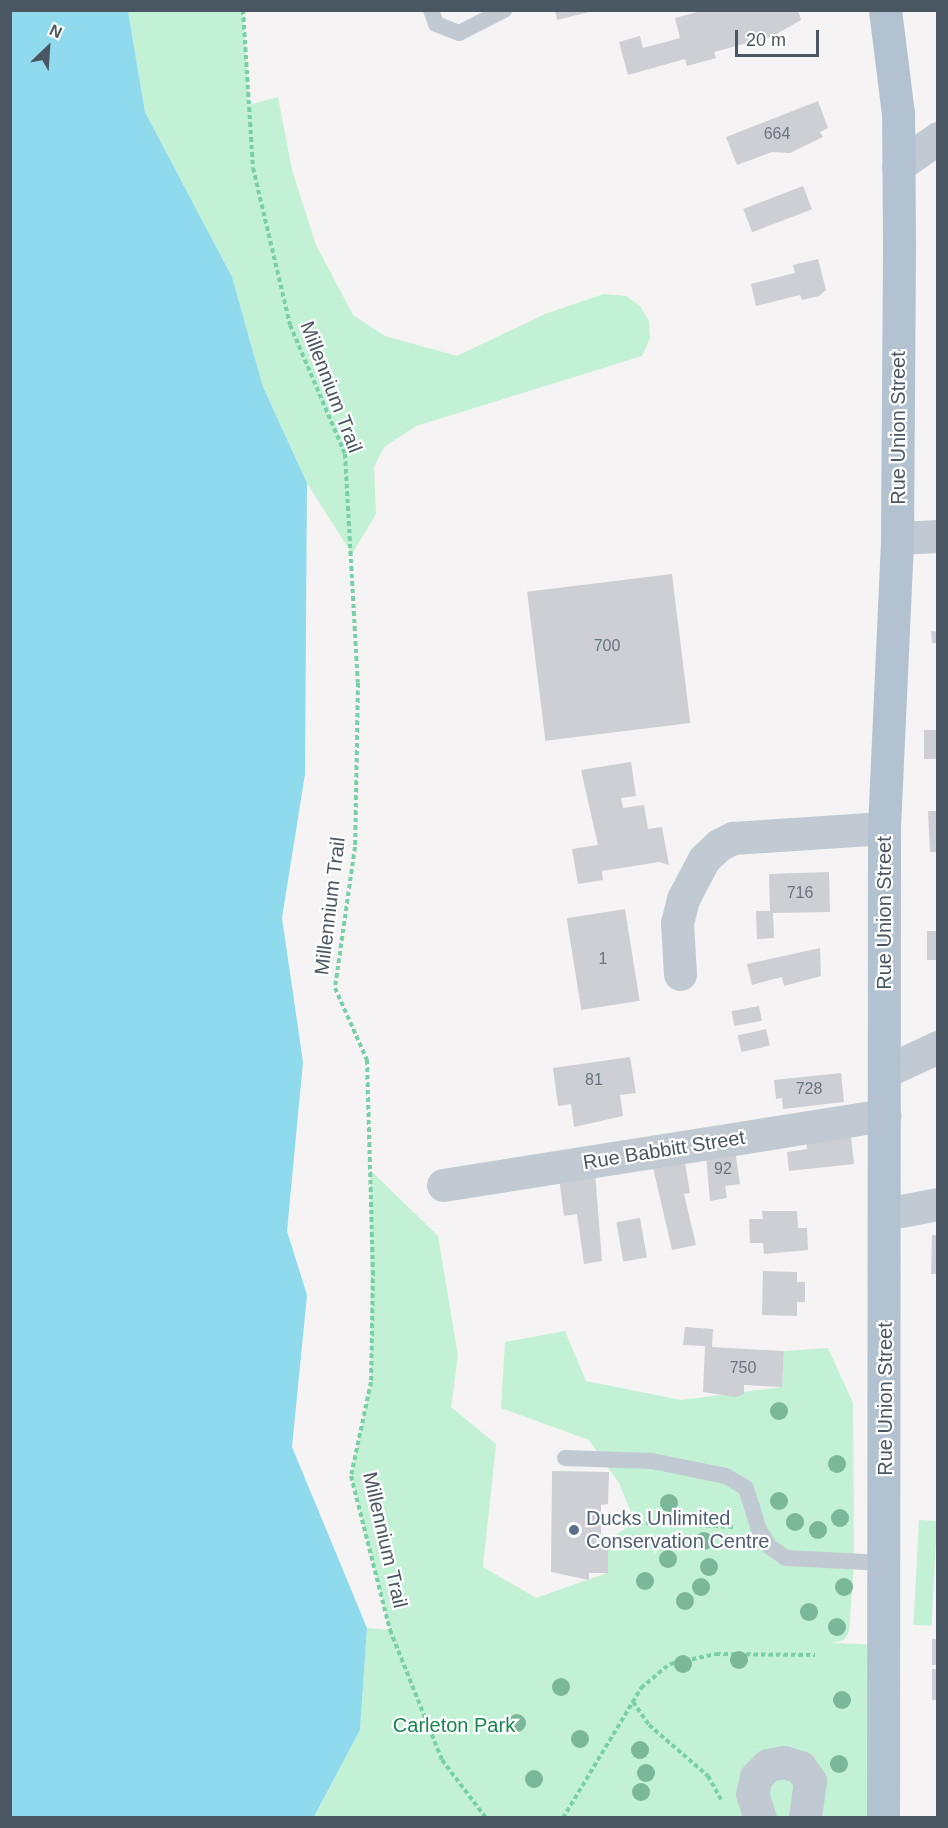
<!DOCTYPE html>
<style>
body{margin:0}
#map{position:relative;width:948px;height:1828px;overflow:hidden;background:#f5f3f3;font-family:Arial,sans-serif}
div>[style]{position:absolute}
.green>*{inset:0;background:#c3f1d5;transform-origin:0 0}
.water>*{inset:0;background:#90daee}
.building>*{inset:0;background:#cdcfd5;transform-origin:0 0}
.path>*{height:4px;margin-top:-2px;transform-origin:0;background:repeating-linear-gradient(90deg,#7ad0a6 0 4.5px,transparent 0 7.5px)}
.lane>*{height:16px;margin:-8px;padding:0 8px;transform-origin:8px;border-radius:8px;background:#c1cad2}
.street>*{height:33px;margin:-16.5px;padding:0 16.5px;transform-origin:16.5px;border-radius:16.5px;background:#c1cad2}
.primary>*{height:33px;margin:-16.5px;padding:0 16.5px;transform-origin:16.5px;border-radius:16.5px;background:#b3c2d1}
.trees>*{width:18px;height:18px;margin:-9px;border-radius:50%;background:#7bb799}
.dots>*{width:16px;height:16px;translate:-50% -50%;box-sizing:border-box;border:3px solid #fff;border-radius:50%}
span{translate:-50% -50%;white-space:nowrap;text-align:center;line-height:1.15;-webkit-text-stroke:4.5px #fff;paint-order:stroke}
.number-label{font-size:16px;color:#6b747e}
.number-label span{-webkit-text-stroke-width:0}
.street-label{font-size:20px;color:#4a5661}
.service-label{font-size:20px;color:#4e5e75}
.left{translate:0 -50%;text-align:left}
.park-label{font-size:20px;color:#17864f}
.frame{position:absolute;inset:0;border:12px solid #4a5661;pointer-events:none}
.north{position:absolute;left:18px;top:18px;width:60px;height:60px;-webkit-text-stroke:4px #fff;paint-order:stroke;rotate:25deg;font-size:16px;font-weight:700;line-height:24px;text-align:center;color:#4a5661}
.north::after{content:'';display:block;margin:auto;width:21px;height:27px;background:#4a5661;clip-path:polygon(50% 0,100% 100%,50% 72%,0 100%)}
.scale{position:absolute;left:735px;top:30px;width:84px;height:27px;box-sizing:border-box;border:3px solid #4a5661;border-top:0;padding-left:8px;font-size:18px;line-height:21px;white-space:nowrap;color:#4a5661;-webkit-text-stroke:4px #fff;paint-order:stroke}
</style>
<div id="map">
<div class="green">
<div style="clip-path:polygon(128px 11px,243px 11px,249px 105px,278px 97px,292px 170px,316px 245px,353px 315px,385px 336px,457px 356px,545px 314px,604px 294px,626px 296px,640px 306px,649px 321px,650px 338px,642px 356px,416px 426px,384px 447px,374px 467px,376px 514px,352px 554px,307px 483px,263px 387px,232px 277px,145px 112px)"></div>
<div style="clip-path:polygon(370px 1170px,438px 1236px,458px 1356px,451px 1407px,496px 1444px,483px 1567px,536px 1598px,607px 1573px,608px 1540px,635px 1522px,619px 1483px,589px 1440px,501px 1408px,505px 1342px,565px 1331px,586px 1381px,681px 1400px,782px 1387px,784px 1351px,828px 1348px,853px 1403px,854px 1563px,849px 1632px,844px 1640px,830px 1643px,884px 1645px,883px 1817px,314px 1818px,360px 1730px,367px 1628px,390px 1630px,351px 1476px,371px 1382px)"></div>
<div style="left:919px;top:1520px;width:18px;height:105px;rotate:3deg"></div>
</div>
<div class="water">
<div style="clip-path:polygon(11px 10px,128px 11px,145px 112px,232px 277px,263px 387px,307px 483px,305px 774px,282px 918px,303px 1062px,287px 1231px,307px 1295px,292px 1447px,367px 1628px,360px 1730px,314px 1817px,11px 1817px)"></div>
</div>
<div class="building">
<div style="clip-path:polygon(555px 10px,593px 10px,593px 11px,557px 20px)"></div>
<div style="clip-path:polygon(704px 10px,798px 10px,801px 20px,773px 36px,714px 52px,716px 58px,687px 66px,685px 59px,628px 75px,619px 42px,640px 36px,643px 48px,680px 38px,675px 18px)"></div>
<div style="clip-path:polygon(818px 101px,828px 128px,820px 132px,823px 137px,790px 153px,772px 152px,737px 165px,726px 137px)"></div>
<div style="left:803px;top:186px;width:25px;height:64px;rotate:69deg"></div>
<div style="clip-path:polygon(818px 259px,826px 290px,819px 296px,802px 300px,800px 295px,756px 306px,751px 284px,795px 273px,793px 265px)"></div>
<div style="left:672px;top:574px;width:150px;height:146px;rotate:83deg"></div>
<div style="clip-path:polygon(931px 631px,938px 632px,938px 643px,932px 643px)"></div>
<div style="left:924px;top:730px;width:14px;height:29px"></div>
<div style="clip-path:polygon(631px 762px,636px 796px,621px 798px,623px 808px,644px 805px,648px 829px,662px 827px,669px 865px,659px 862px,602px 871px,603px 880px,578px 884px,572px 849px,598px 845px,581px 770px)"></div>
<div style="clip-path:polygon(928px 811px,938px 811px,938px 852px,930px 852px)"></div>
<div style="clip-path:polygon(829px 872px,830px 912px,773px 913px,774px 938px,757px 939px,756px 911px,770px 911px,769px 874px)"></div>
<div style="left:625px;top:909px;width:93px;height:59px;rotate:81deg"></div>
<div style="left:938px;top:931px;width:29px;height:11px;rotate:90deg"></div>
<div style="clip-path:polygon(820px 948px,821px 976px,784px 986px,782px 977px,752px 985px,747px 964px)"></div>
<div style="left:759px;top:1006px;width:15px;height:28px;rotate:79deg"></div>
<div style="left:766px;top:1029px;width:17px;height:29px;rotate:77deg"></div>
<div style="clip-path:polygon(630px 1057px,636px 1093px,620px 1095px,623px 1116px,574px 1127px,571px 1104px,558px 1106px,553px 1068px)"></div>
<div style="clip-path:polygon(841px 1073px,844px 1102px,783px 1109px,782px 1098px,776px 1099px,774px 1080px)"></div>
<div style="clip-path:polygon(851px 1137px,854px 1164px,789px 1171px,787px 1152px,807px 1149px,806px 1141px)"></div>
<div style="clip-path:polygon(735px 1150px,740px 1184px,725px 1186px,727px 1198px,710px 1201px,706px 1155px)"></div>
<div style="clip-path:polygon(684px 1157px,690px 1193px,684px 1194px,696px 1245px,672px 1250px,652px 1163px)"></div>
<div style="clip-path:polygon(595px 1172px,602px 1261px,584px 1264px,577px 1214px,564px 1216px,559px 1177px)"></div>
<div style="clip-path:polygon(762px 1211px,797px 1211px,798px 1228px,807px 1228px,808px 1250px,764px 1254px,763px 1243px,750px 1243px,749px 1219px,763px 1219px)"></div>
<div style="left:640px;top:1218px;width:40px;height:24px;rotate:80deg"></div>
<div style="clip-path:polygon(932px 1235px,938px 1235px,938px 1274px,931px 1274px)"></div>
<div style="clip-path:polygon(763px 1271px,797px 1272px,797px 1282px,805px 1282px,805px 1302px,797px 1302px,797px 1316px,762px 1315px)"></div>
<div style="clip-path:polygon(685px 1327px,713px 1329px,712px 1347px,784px 1351px,782px 1387px,744px 1385px,744px 1394px,736px 1397px,703px 1392px,705px 1346px,683px 1345px)"></div>
<div style="clip-path:polygon(552px 1471px,609px 1472px,608px 1504px,601px 1505px,601px 1540px,608px 1540px,608px 1573px,589px 1573px,589px 1580px,551px 1572px)"></div>
<div style="left:932px;top:1639px;width:6px;height:26px"></div>
<div style="left:932px;top:1669px;width:6px;height:31px"></div>
</div>
<div class="path">
<div style="left:243px;top:10px;width:158px;rotate:86.4deg"></div>
<div style="left:253px;top:168px;width:161px;rotate:76.7deg"></div>
<div style="left:290px;top:325px;width:140px;rotate:66.9deg"></div>
<div style="left:345px;top:454px;width:229px;rotate:86.8deg"></div>
<div style="left:358px;top:683px;width:164px;rotate:91deg"></div>
<div style="left:355px;top:847px;width:142px;rotate:98.1deg"></div>
<div style="left:335px;top:988px;width:79px;rotate:66deg"></div>
<div style="left:367px;top:1060px;width:211px;rotate:88.4deg"></div>
<div style="left:373px;top:1271px;width:111px;rotate:91deg"></div>
<div style="left:371px;top:1382px;width:96px;rotate:102deg"></div>
<div style="left:351px;top:1476px;width:159px;rotate:75.8deg"></div>
<div style="left:390px;top:1630px;width:140px;rotate:68.2deg"></div>
<div style="left:442px;top:1760px;width:73px;rotate:52.8deg"></div>
<div style="left:601px;top:1521px;width:134px;rotate:2.6deg"></div>
<div style="left:633px;top:1702px;width:28px;rotate:55deg"></div>
<div style="left:649px;top:1725px;width:78px;rotate:40.8deg"></div>
<div style="left:708px;top:1776px;width:29px;rotate:61deg"></div>
<div style="left:563px;top:1818px;width:152px;rotate:-59deg"></div>
<div style="left:641px;top:1688px;width:38px;rotate:-40deg"></div>
<div style="left:670px;top:1664px;width:47px;rotate:-12.3deg"></div>
<div style="left:716px;top:1654px;width:99px;rotate:0.6deg"></div>
</div>
<div class="lane">
<div style="left:431px;top:10px;width:15px;rotate:70deg"></div>
<div style="left:436px;top:24px;width:25px;rotate:21deg"></div>
<div style="left:459px;top:33px;width:51px;rotate:-27.1deg"></div>
<div style="left:565px;top:1458px;width:87px;rotate:2deg"></div>
<div style="left:652px;top:1461px;width:76px;rotate:11.5deg"></div>
<div style="left:726px;top:1476px;width:23px;rotate:31deg"></div>
<div style="left:746px;top:1488px;width:44px;rotate:72.8deg"></div>
<div style="left:759px;top:1530px;width:20px;rotate:57deg"></div>
<div style="left:770px;top:1547px;width:19px;rotate:35deg"></div>
<div style="left:786px;top:1558px;width:99px;rotate:2.9deg"></div>
</div>
<div class="street">
<div style="left:898px;top:166px;width:49px;rotate:-35deg"></div>
<div style="left:897px;top:538px;width:41px;rotate:-2.8deg"></div>
<div style="left:680px;top:974px;width:51px;rotate:-93.4deg"></div>
<div style="left:677px;top:923px;width:25px;rotate:-76deg"></div>
<div style="left:683px;top:899px;width:45px;rotate:-62.3deg"></div>
<div style="left:704px;top:859px;width:21px;rotate:-43deg"></div>
<div style="left:719px;top:845px;width:16px;rotate:-27deg"></div>
<div style="left:733px;top:838px;width:151px;rotate:-3.8deg"></div>
<div style="left:884px;top:1072px;width:60px;rotate:-24.8deg"></div>
<div style="left:443px;top:1185px;width:447px;rotate:-9deg"></div>
<div style="left:885px;top:1214px;width:54px;rotate:-10.7deg"></div>
<div style="left:760px;top:1818px;width:25px;rotate:-108deg"></div>
<div style="left:752px;top:1794px;width:17px;rotate:-77deg"></div>
<div style="left:756px;top:1777px;width:17px;rotate:-45deg"></div>
<div style="left:768px;top:1765px;width:16px;rotate:-11deg"></div>
<div style="left:784px;top:1762px;width:17px;rotate:17deg"></div>
<div style="left:800px;top:1767px;width:17px;rotate:54deg"></div>
<div style="left:810px;top:1781px;width:37px;rotate:98deg"></div>
</div>
<div class="primary">
<div style="left:883px;top:1818px;width:990px;rotate:-89.94deg"></div>
<div style="left:884px;top:828px;width:290px;rotate:-87.4deg"></div>
<div style="left:897px;top:538px;width:294px;rotate:-89.6deg"></div>
<div style="left:899px;top:244px;width:130px;rotate:-90.4deg"></div>
<div style="left:898px;top:114px;width:105px;rotate:-97.1deg"></div>
</div>
<div class="trees">
<div style="left:779px;top:1411px"></div>
<div style="left:837px;top:1464px"></div>
<div style="left:779px;top:1501px"></div>
<div style="left:669px;top:1503px"></div>
<div style="left:840px;top:1518px"></div>
<div style="left:795px;top:1522px"></div>
<div style="left:818px;top:1530px"></div>
<div style="left:704px;top:1541px"></div>
<div style="left:668px;top:1559px"></div>
<div style="left:709px;top:1567px"></div>
<div style="left:645px;top:1581px"></div>
<div style="left:701px;top:1587px"></div>
<div style="left:844px;top:1587px"></div>
<div style="left:685px;top:1601px"></div>
<div style="left:809px;top:1612px"></div>
<div style="left:837px;top:1627px"></div>
<div style="left:739px;top:1660px"></div>
<div style="left:683px;top:1664px"></div>
<div style="left:561px;top:1687px"></div>
<div style="left:842px;top:1700px"></div>
<div style="left:517px;top:1723px"></div>
<div style="left:580px;top:1739px"></div>
<div style="left:640px;top:1750px"></div>
<div style="left:839px;top:1764px"></div>
<div style="left:646px;top:1773px"></div>
<div style="left:534px;top:1779px"></div>
<div style="left:641px;top:1792px"></div>
</div>
<div class="dots">
<div style="left:574px;top:1530px;background:#5c6f8a"></div>
</div>
<div class="number-label">
<span style="left:777px;top:134px">664</span>
<span style="left:607px;top:646px">700</span>
<span style="left:800px;top:893px">716</span>
<span style="left:603px;top:959px">1</span>
<span style="left:594px;top:1080px">81</span>
<span style="left:809px;top:1089px">728</span>
<span style="left:723px;top:1169px">92</span>
<span style="left:743px;top:1368px">750</span>
</div>
<div class="street-label">
<span style="left:331px;top:387px;rotate:69deg">Millennium Trail</span>
<span style="left:898px;top:428px;rotate:-90deg">Rue Union Street</span>
<span style="left:330px;top:906px;rotate:-83deg">Millennium Trail</span>
<span style="left:884px;top:913px;rotate:-90deg">Rue Union Street</span>
<span style="left:664px;top:1150px;rotate:-9deg">Rue Babbitt Street</span>
<span style="left:885px;top:1399px;rotate:-90deg">Rue Union Street</span>
<span style="left:385px;top:1540px;rotate:77deg">Millennium Trail</span>
</div>
<div class="service-label">
<span class="left" style="left:586px;top:1530px">Ducks Unlimited<br>Conservation Centre</span>
</div>
<div class="park-label">
<span style="left:454px;top:1725px">Carleton Park</span>
</div>
<div class="frame"></div>
<div class="north">N</div>
<div class="scale">20 m</div>
</div>
